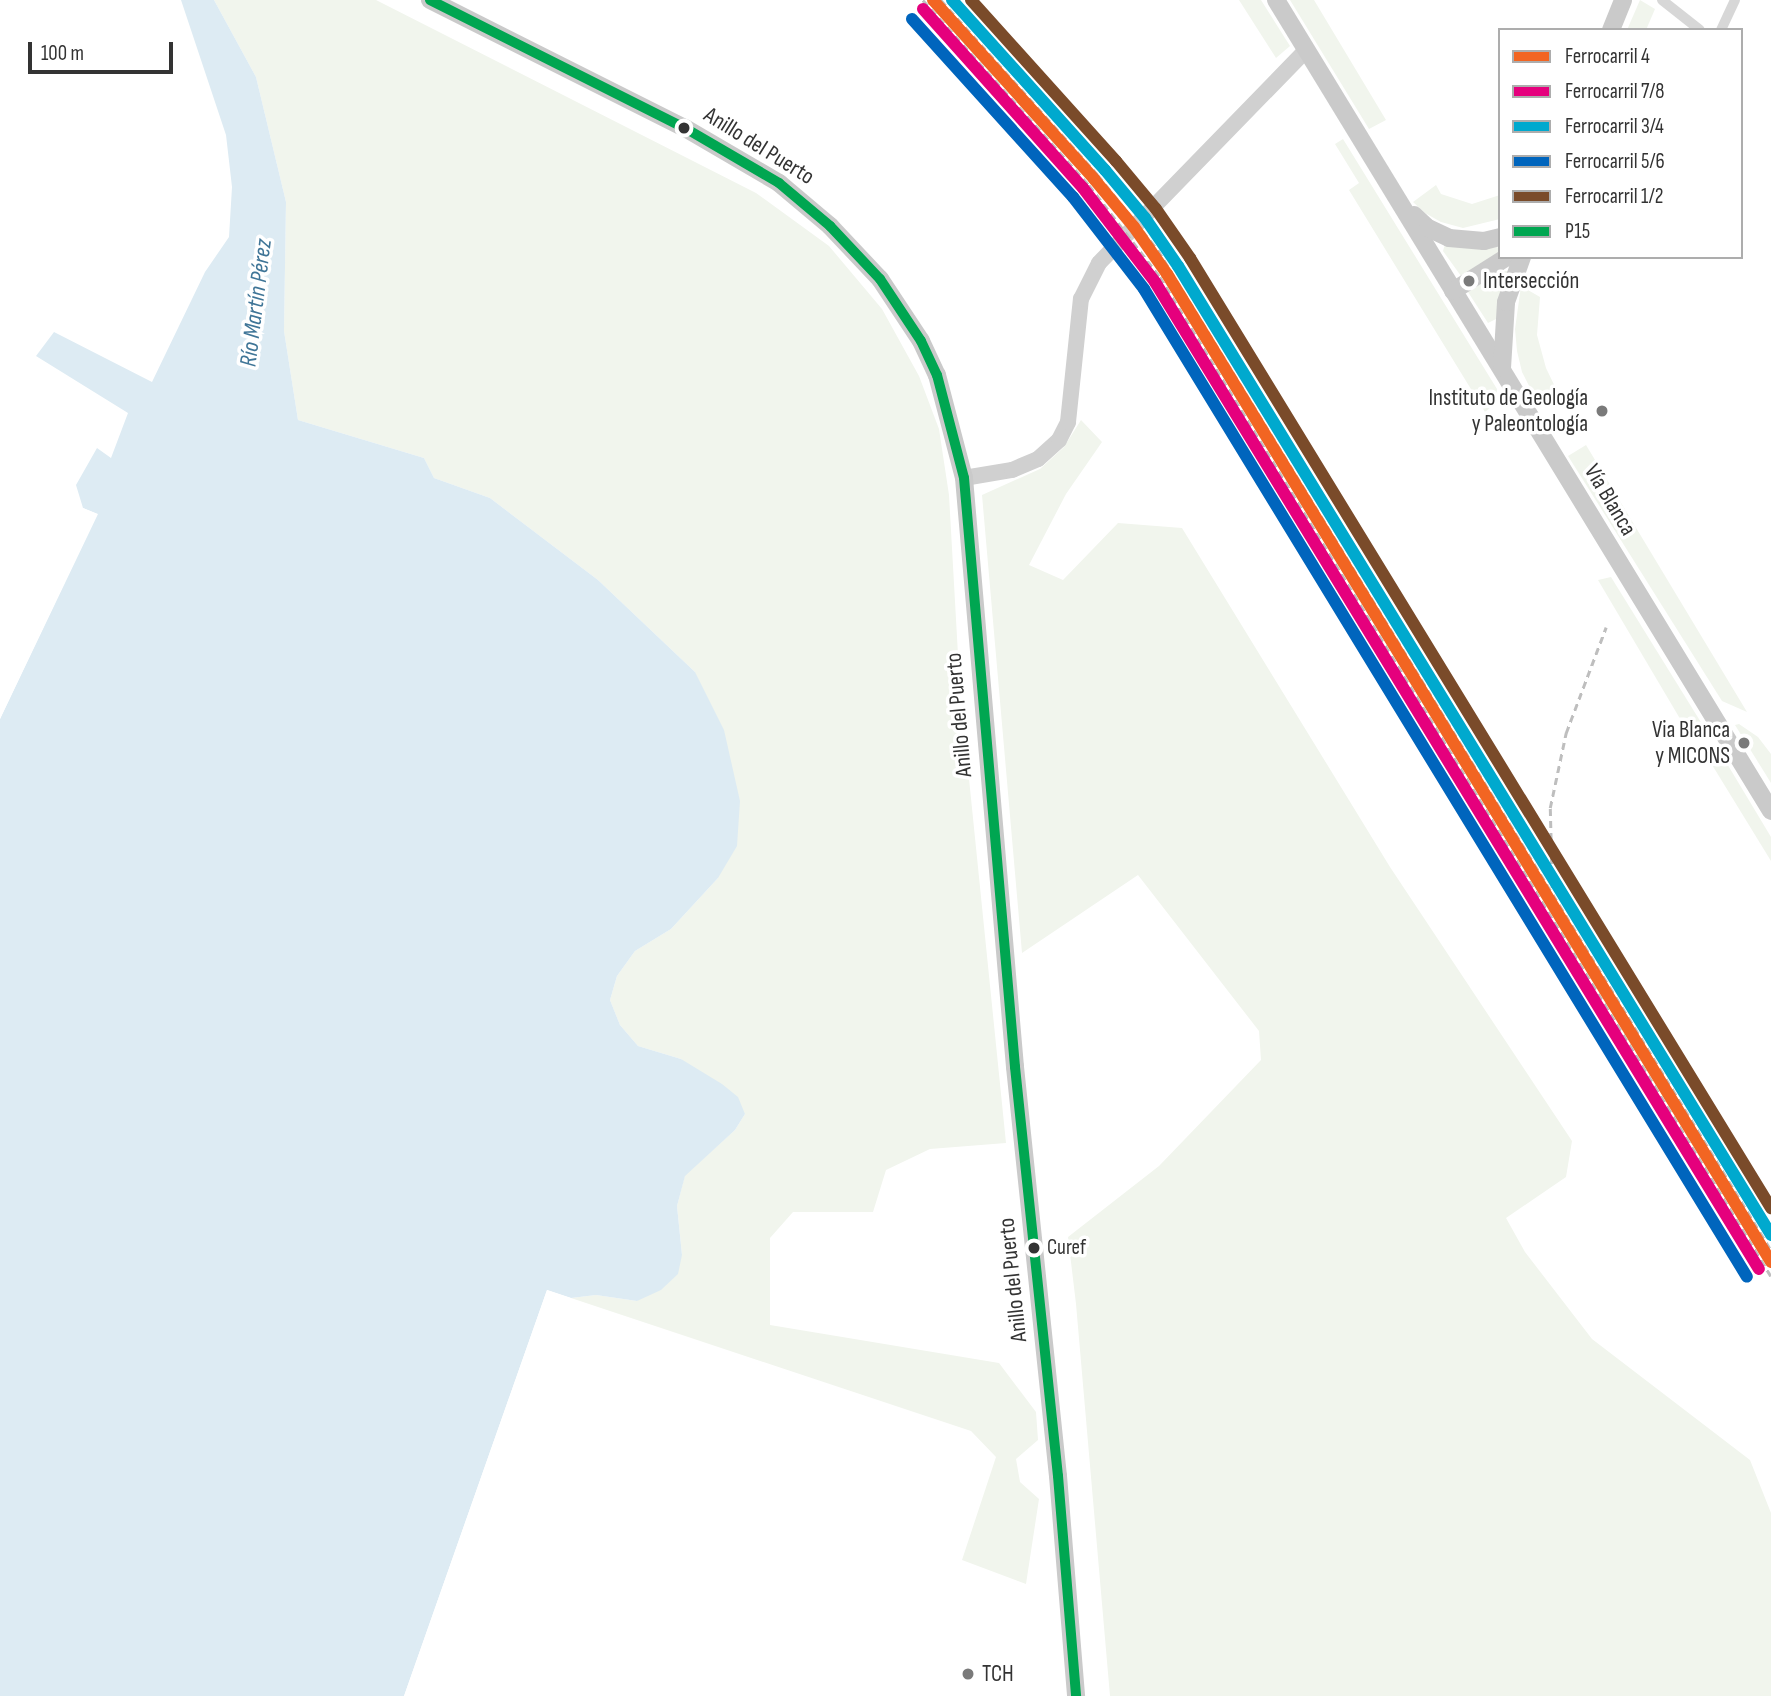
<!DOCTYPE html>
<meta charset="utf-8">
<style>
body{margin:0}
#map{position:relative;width:1771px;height:1696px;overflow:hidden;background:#fff;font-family:"Sofia Sans Condensed",sans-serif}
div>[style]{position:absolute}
.green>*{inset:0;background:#f1f5ed}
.water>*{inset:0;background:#ddebf3}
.pier>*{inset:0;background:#fff}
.minor>*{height:10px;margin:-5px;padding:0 5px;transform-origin:5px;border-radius:5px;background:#d7d7d7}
.secondary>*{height:16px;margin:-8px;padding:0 8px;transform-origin:8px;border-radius:8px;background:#d0d0d0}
.primary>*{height:18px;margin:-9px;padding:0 9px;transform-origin:9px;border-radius:9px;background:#cacaca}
.rail>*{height:2.5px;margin-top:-1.25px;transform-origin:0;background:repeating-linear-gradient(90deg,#bebebe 0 7px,transparent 0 12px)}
.bus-1>*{height:10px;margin:-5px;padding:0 5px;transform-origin:5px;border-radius:5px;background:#00a651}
.rail-1>*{height:12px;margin:-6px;padding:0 6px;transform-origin:6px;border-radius:6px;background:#f26522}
.rail-2>*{height:12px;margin:-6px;padding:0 6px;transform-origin:6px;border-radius:6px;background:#e5007d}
.rail-3>*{height:12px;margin:-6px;padding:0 6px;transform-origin:6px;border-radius:6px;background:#00a9ce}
.rail-4>*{height:12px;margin:-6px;padding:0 6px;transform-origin:6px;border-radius:6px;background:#0065bd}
.rail-5>*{height:12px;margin:-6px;padding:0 6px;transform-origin:6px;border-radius:6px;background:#7a4b2a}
.dots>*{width:19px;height:19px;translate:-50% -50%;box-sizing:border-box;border:4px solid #fff;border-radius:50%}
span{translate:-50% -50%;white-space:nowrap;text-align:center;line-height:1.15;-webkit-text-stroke:7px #fff;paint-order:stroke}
.bus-label{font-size:21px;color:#333}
.left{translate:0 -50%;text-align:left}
.street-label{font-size:23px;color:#333}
.poi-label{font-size:23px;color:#333}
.right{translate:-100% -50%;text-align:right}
.water-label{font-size:24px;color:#3f7597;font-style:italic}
.legend{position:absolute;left:1498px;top:28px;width:245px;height:231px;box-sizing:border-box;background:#fff;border:2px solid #adadad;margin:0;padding:9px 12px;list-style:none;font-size:21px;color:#333}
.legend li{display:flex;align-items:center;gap:14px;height:35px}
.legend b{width:35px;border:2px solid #adadad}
.scale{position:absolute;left:28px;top:42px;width:145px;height:32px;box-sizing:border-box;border:4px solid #333;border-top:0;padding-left:9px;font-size:21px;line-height:24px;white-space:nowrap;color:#333;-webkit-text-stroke:5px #fff;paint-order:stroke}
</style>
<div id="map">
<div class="green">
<div style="clip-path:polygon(214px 0,376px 0,756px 193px,829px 246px,882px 309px,919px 376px,939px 429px,949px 495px,960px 690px,1006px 1143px,930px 1149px,886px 1170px,873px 1212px,793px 1212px,770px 1238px,770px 1325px,999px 1363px,1036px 1412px,1038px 1440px,1016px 1459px,1020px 1482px,1039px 1499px,1026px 1584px,962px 1560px,996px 1457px,971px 1431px,571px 1298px,596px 1295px,637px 1301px,682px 1255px,677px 1206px,685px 1175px,735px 1130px,745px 1114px,681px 1059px,638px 1046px,620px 1025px,610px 1000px,617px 976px,635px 951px,671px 929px,718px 878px,695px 672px,598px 580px,490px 498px,434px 478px,424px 458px,298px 420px,284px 331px,286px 202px,256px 77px)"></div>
<div style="clip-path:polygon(1239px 0,1261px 0,1290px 46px,1276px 58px)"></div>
<div style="clip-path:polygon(1290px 0,1314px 0,1386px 120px,1369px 129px)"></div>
<div style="clip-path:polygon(1640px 0,1655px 9px,1646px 30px,1627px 30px)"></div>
<div style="clip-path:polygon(1343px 139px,1497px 389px,1496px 403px,1485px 412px,1349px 190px,1359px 183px,1335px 144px)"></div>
<div style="clip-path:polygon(1436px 185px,1441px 194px,1472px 204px,1500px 195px,1500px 219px,1463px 228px,1441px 222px,1425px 213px,1413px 202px)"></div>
<div style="clip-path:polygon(1445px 244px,1497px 245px,1500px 255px,1461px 276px,1443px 251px)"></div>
<div style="clip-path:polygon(1501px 271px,1508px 271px,1496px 319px,1488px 323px,1468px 292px)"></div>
<div style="clip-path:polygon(1521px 286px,1540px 297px,1537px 335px,1546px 368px,1559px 395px,1539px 405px,1522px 372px,1517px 351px,1515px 329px)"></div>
<div style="clip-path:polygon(1081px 420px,1102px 442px,1066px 494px,1029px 565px,1063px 580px,1118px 523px,1182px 528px,1390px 867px,1572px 1141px,1566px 1177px,1506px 1218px,1525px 1252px,1592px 1339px,1750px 1460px,1771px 1513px,1771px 1696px,1110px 1696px,1076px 1304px,1068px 1237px,1159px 1166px,1261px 1060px,1259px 1031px,1138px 875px,1022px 953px,982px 495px,1040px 469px,1064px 447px)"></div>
<div style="clip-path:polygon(1586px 445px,1644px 541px,1747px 712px,1722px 701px,1568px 456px)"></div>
<div style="clip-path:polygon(1611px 577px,1702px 724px,1701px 731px,1692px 739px,1598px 580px)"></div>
<div style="clip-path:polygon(1739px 724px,1758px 737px,1771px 754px,1771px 783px,1735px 725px)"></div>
<div style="clip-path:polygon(1714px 751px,1720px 752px,1771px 837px,1771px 861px,1706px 755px)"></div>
</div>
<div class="water">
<div style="clip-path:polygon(181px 0,214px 0,256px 77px,286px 202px,284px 331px,298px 420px,424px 458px,434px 478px,490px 498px,598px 580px,695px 672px,724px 730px,740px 801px,737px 846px,718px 878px,671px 929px,635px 951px,617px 976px,610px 1000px,620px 1025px,638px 1046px,681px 1059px,722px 1084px,738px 1097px,745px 1114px,735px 1130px,685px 1176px,677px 1206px,682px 1255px,678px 1274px,661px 1290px,637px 1301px,596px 1295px,571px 1298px,547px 1290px,404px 1696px,0 1696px,0 719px,97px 514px,83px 508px,76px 485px,97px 448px,111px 458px,128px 413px,36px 356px,54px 332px,152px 382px,205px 272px,229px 237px,232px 187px,226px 135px)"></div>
</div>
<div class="pier">
<div style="clip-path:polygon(83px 508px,98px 514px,0 719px,0 711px,93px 516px,81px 511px)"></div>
<div style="clip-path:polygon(547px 1290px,571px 1298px,570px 1301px,549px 1294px,408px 1696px,404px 1696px)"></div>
</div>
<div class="minor">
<div style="left:1662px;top:0;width:48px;rotate:38.3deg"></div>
<div style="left:1721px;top:30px;width:33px;rotate:-65deg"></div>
</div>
<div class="secondary">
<div style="left:964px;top:478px;width:49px;rotate:-9.5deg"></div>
<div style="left:1012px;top:470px;width:28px;rotate:-23deg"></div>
<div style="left:1038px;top:459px;width:28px;rotate:-42deg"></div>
<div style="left:1059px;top:440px;width:20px;rotate:-63deg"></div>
<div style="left:1068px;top:422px;width:124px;rotate:-84deg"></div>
<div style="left:1081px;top:299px;width:40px;rotate:-63.4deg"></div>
<div style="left:1099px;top:263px;width:297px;rotate:-45.8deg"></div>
</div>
<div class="primary">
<div style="left:430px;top:0;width:285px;rotate:26.7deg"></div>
<div style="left:685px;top:128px;width:109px;rotate:30.3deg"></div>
<div style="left:779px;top:183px;width:67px;rotate:40.1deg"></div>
<div style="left:830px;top:226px;width:73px;rotate:46.7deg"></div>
<div style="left:880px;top:279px;width:74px;rotate:56.5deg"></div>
<div style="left:921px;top:341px;width:38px;rotate:65deg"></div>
<div style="left:937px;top:375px;width:106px;rotate:75.3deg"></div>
<div style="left:964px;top:478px;width:591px;rotate:85.05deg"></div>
<div style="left:1015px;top:1067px;width:411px;rotate:84deg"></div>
<div style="left:1058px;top:1476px;width:221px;rotate:85.3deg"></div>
<div style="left:1276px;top:0;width:950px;rotate:58.6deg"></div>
<div style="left:1611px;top:30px;width:32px;rotate:-68deg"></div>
<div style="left:1414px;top:215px;width:19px;rotate:43deg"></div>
<div style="left:1428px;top:228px;width:23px;rotate:25deg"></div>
<div style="left:1449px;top:238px;width:35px;rotate:5deg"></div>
<div style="left:1484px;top:241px;width:16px;rotate:-14deg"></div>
<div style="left:1453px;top:291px;width:64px;rotate:-32.2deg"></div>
<div style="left:1502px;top:368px;width:66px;rotate:-86.5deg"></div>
<div style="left:1506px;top:302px;width:48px;rotate:-70.4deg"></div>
</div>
<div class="rail">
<div style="left:923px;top:0;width:249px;rotate:48.1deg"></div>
<div style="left:1089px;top:185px;width:116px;rotate:52.3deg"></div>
<div style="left:1160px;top:277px;width:1171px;rotate:58.55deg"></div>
<div style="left:941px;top:0;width:235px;rotate:48.1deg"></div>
<div style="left:1098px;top:175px;width:96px;rotate:51.3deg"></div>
<div style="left:1158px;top:250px;width:1173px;rotate:58.49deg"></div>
<div style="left:1552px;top:888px;width:80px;rotate:-91.4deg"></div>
<div style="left:1550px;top:808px;width:77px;rotate:-78deg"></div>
<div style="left:1566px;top:733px;width:113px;rotate:-69.3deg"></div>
</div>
<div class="bus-1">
<div style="left:430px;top:0;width:285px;rotate:26.7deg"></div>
<div style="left:685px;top:128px;width:109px;rotate:30.3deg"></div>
<div style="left:779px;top:183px;width:67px;rotate:40.1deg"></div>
<div style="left:830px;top:226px;width:73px;rotate:46.7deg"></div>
<div style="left:880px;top:279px;width:74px;rotate:56.5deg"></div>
<div style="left:921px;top:341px;width:38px;rotate:65deg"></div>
<div style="left:937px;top:375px;width:106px;rotate:75.3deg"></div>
<div style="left:964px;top:478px;width:591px;rotate:85.05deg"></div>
<div style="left:1015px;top:1067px;width:411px;rotate:84deg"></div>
<div style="left:1058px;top:1476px;width:221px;rotate:85.3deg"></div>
</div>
<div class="rail-1">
<div style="left:933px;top:0;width:241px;rotate:48deg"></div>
<div style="left:1094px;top:179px;width:62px;rotate:50.2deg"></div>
<div style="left:1134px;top:227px;width:57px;rotate:54.9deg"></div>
<div style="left:1167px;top:274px;width:1158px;rotate:58.56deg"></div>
</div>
<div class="rail-2">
<div style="left:923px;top:9px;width:240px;rotate:48.2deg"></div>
<div style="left:1083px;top:188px;width:118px;rotate:52.5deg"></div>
<div style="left:1155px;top:282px;width:1157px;rotate:58.54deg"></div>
</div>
<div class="rail-3">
<div style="left:952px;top:0;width:229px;rotate:48deg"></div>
<div style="left:1105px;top:170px;width:62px;rotate:50.2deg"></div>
<div style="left:1145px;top:218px;width:58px;rotate:55.5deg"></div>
<div style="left:1178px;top:266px;width:1136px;rotate:58.53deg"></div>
</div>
<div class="rail-4">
<div style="left:912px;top:19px;width:240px;rotate:47.9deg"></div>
<div style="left:1073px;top:197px;width:116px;rotate:52.3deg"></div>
<div style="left:1144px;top:289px;width:1157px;rotate:58.6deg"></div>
</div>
<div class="rail-5">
<div style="left:971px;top:0;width:217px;rotate:48deg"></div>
<div style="left:1116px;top:161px;width:62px;rotate:50.2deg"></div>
<div style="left:1156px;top:209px;width:60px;rotate:55.2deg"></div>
<div style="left:1190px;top:258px;width:1114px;rotate:58.55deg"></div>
</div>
<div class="dots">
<div style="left:684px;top:128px;background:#333"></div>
<div style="left:1469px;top:281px;background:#7a7a7a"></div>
<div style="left:1602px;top:411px;background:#7a7a7a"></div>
<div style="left:1744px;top:743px;background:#7a7a7a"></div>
<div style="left:1034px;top:1248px;background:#333"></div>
<div style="left:968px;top:1674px;background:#7a7a7a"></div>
</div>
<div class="bus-label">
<span class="left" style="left:1047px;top:1248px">Curef</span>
</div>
<div class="street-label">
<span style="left:759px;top:146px;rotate:32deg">Anillo del Puerto</span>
<span style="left:1610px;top:500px;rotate:59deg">Vía Blanca</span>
<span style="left:959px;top:715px;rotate:-95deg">Anillo del Puerto</span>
<span style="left:1013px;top:1280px;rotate:-96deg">Anillo del Puerto</span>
</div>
<div class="poi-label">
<span class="left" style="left:1483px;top:281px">Intersección</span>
<span class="right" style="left:1588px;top:411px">Instituto de Geología<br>y Paleontología</span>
<span class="right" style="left:1730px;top:743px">Via Blanca<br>y MICONS</span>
<span class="left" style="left:982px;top:1674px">TCH</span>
</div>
<div class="water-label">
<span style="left:256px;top:303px;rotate:-83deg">Río Martín Pérez</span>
</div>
<ul class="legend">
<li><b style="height:9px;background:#f26522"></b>Ferrocarril 4</li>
<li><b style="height:9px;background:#e5007d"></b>Ferrocarril 7/8</li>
<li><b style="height:9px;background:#00a9ce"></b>Ferrocarril 3/4</li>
<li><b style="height:9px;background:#0065bd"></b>Ferrocarril 5/6</li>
<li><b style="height:9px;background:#7a4b2a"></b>Ferrocarril 1/2</li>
<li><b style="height:9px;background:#00a651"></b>P15</li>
</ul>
<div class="scale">100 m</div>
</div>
